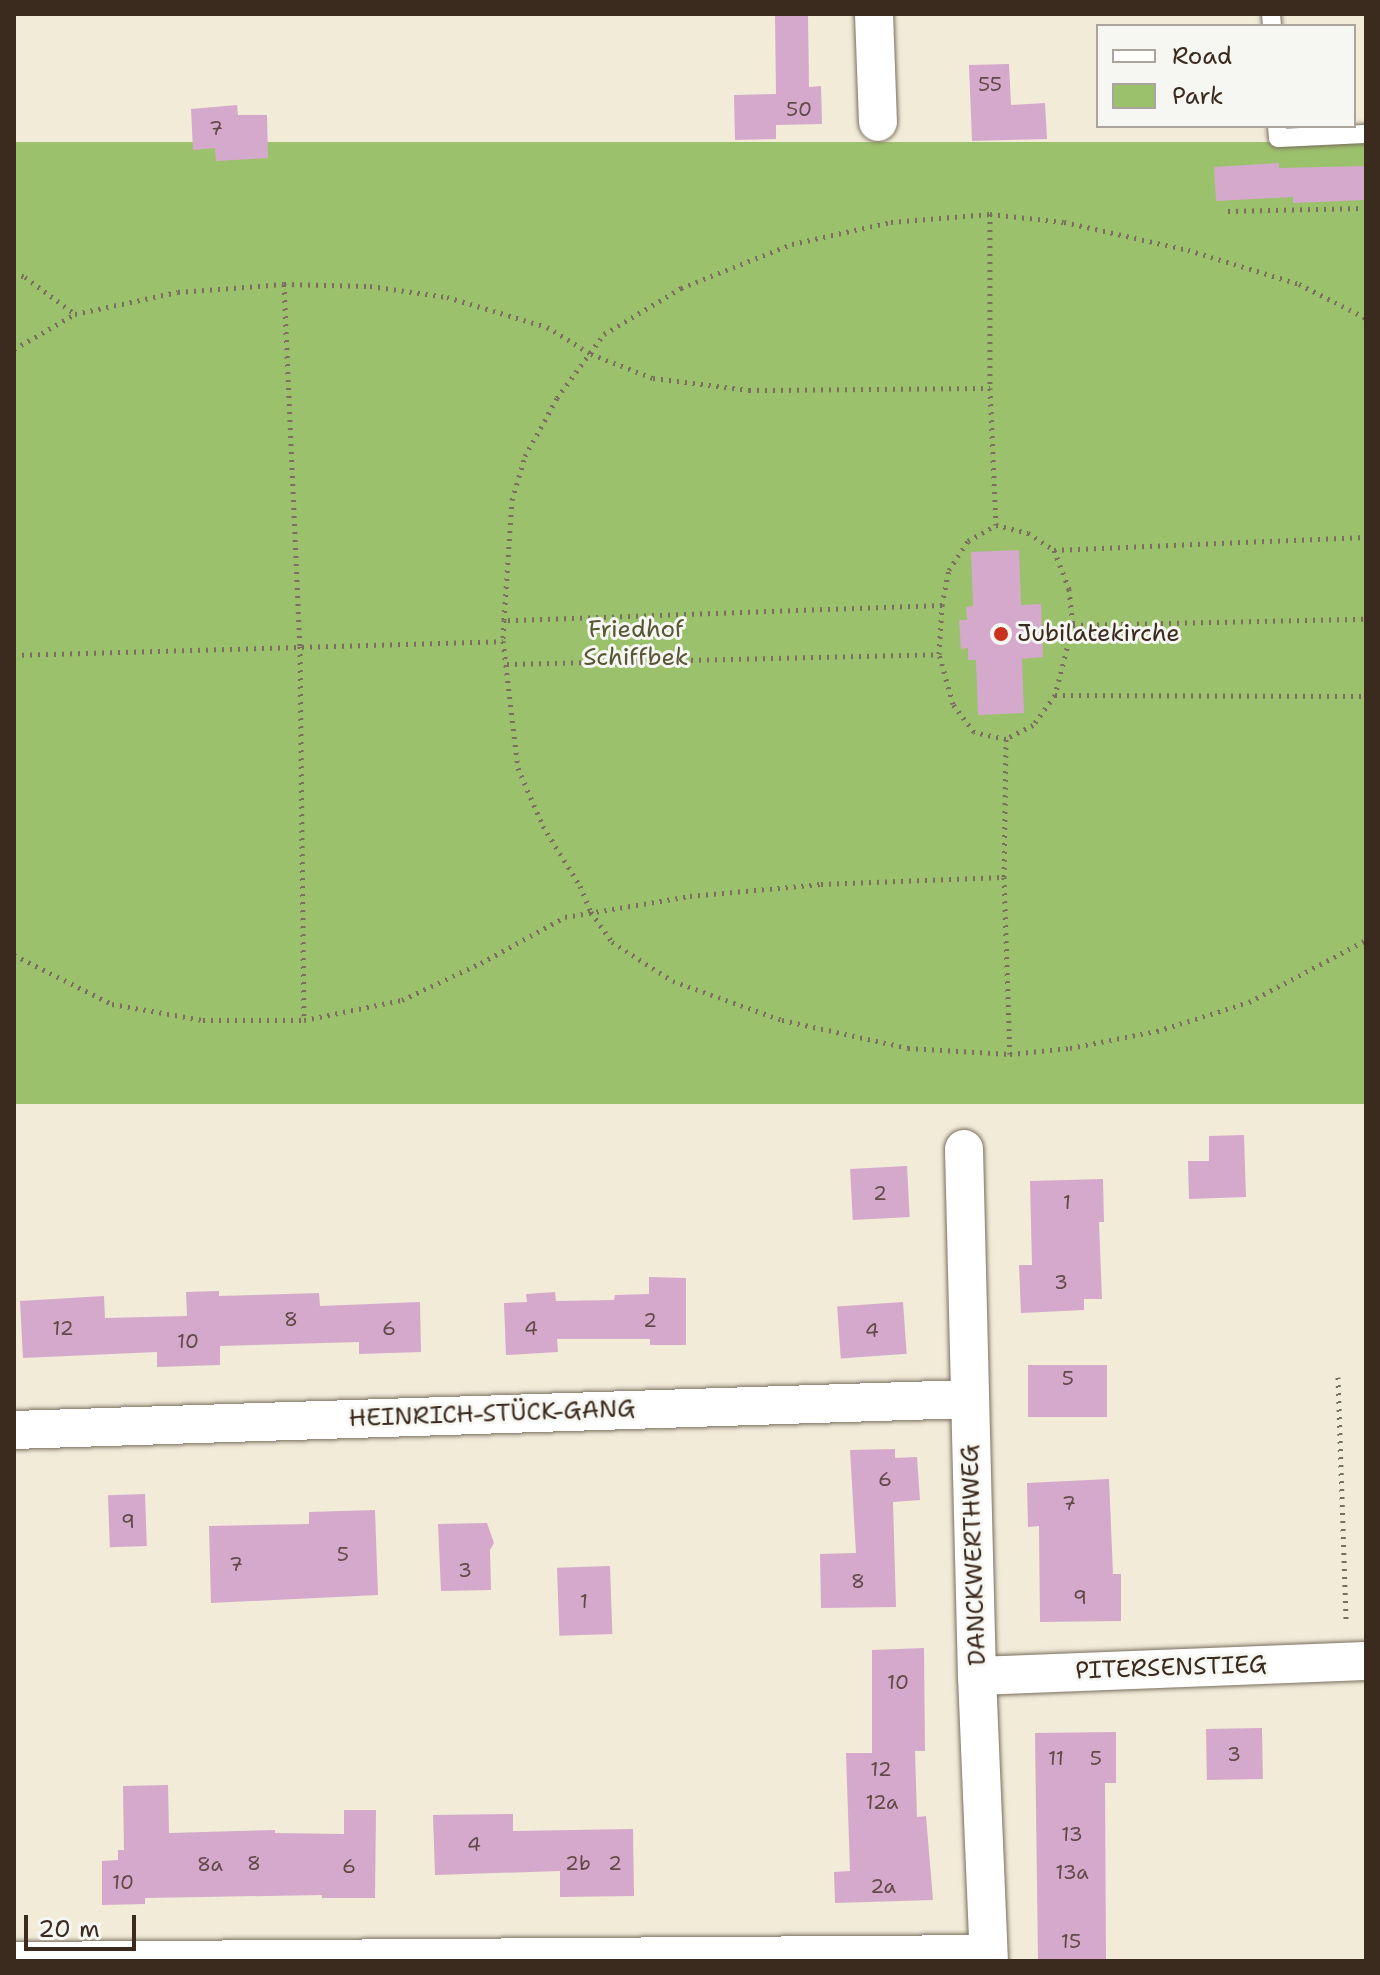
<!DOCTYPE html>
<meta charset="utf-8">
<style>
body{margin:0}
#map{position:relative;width:1380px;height:1975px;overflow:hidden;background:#f1ebd8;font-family:"Shantell Sans",sans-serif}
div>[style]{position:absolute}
.green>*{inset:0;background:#9cc16c;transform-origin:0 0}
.building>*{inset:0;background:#d5a9cb;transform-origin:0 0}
.path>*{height:5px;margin-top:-2.5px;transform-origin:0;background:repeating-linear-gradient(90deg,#7b6e5f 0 2px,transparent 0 8px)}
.roads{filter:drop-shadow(0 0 2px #7b6e5f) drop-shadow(0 0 2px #7b6e5f)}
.lane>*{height:18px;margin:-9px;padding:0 9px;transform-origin:9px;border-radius:9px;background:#fff}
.street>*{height:38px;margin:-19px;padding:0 19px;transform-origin:19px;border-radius:19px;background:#fff}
.dots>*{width:22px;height:22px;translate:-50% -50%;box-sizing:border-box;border:4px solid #f6f6f2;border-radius:50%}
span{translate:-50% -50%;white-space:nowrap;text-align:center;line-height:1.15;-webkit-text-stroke:6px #f6f6f2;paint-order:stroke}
.number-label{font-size:20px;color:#624a49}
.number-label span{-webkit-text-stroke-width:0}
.park-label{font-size:24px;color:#585735}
.poi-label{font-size:24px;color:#3b2a1e}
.left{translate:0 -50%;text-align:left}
.street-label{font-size:24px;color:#3b2a1e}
.frame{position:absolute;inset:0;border:16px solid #3b2a1e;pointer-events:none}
.legend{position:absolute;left:1096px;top:24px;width:260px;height:104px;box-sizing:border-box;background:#f6f6f2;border:2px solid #aba49d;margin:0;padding:10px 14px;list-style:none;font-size:24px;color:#3b2a1e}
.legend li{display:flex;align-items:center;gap:16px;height:40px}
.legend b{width:40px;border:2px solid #aba49d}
.scale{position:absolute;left:24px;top:1915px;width:112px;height:36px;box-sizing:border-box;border:4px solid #3b2a1e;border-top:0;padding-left:10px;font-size:24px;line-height:28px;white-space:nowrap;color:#3b2a1e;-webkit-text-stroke:6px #f6f6f2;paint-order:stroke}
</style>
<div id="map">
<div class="green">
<div style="left:1366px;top:142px;width:962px;height:1351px;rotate:90deg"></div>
</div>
<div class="building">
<div style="clip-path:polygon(775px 14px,808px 14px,809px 87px,821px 86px,822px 124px,776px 125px,776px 139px,735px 140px,734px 95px,776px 94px)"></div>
<div style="clip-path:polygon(1009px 64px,1011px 105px,1045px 103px,1047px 139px,972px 141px,969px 65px)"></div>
<div style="clip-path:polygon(237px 105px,238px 115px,267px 115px,268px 158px,216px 161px,215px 148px,193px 150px,191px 109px)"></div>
<div style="clip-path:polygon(1279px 163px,1279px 168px,1366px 166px,1366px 200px,1293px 203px,1293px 197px,1216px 201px,1214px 167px)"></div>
<div style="clip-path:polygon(1019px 550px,1021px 605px,1041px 604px,1043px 657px,1022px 659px,1024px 713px,978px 715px,976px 660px,968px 660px,968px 648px,961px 649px,959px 620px,967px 620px,966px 607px,973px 606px,971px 552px)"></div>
<div style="clip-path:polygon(1244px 1135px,1246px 1197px,1189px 1199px,1188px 1161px,1209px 1161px,1209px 1136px)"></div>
<div style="left:907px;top:1166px;width:51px;height:57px;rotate:87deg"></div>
<div style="clip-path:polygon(1103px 1179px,1104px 1222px,1099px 1222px,1102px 1299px,1084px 1299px,1084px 1310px,1021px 1313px,1019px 1265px,1032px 1265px,1030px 1181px)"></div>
<div style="clip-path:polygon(649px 1277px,686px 1278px,686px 1345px,650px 1345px,650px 1339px,557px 1339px,558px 1352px,506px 1355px,504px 1303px,527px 1302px,526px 1294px,555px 1292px,556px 1301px,614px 1300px,615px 1295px,649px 1294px)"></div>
<div style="clip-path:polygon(219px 1291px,219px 1296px,319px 1293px,320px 1306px,420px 1302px,421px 1352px,359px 1354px,359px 1342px,220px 1346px,220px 1365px,157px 1367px,157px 1352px,23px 1358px,20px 1301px,104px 1296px,105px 1318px,187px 1316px,186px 1292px)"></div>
<div style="left:903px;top:1302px;width:52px;height:66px;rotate:86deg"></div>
<div style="left:1028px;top:1365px;width:79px;height:52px"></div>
<div style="clip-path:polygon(895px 1449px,895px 1458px,917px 1457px,920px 1500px,893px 1502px,896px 1607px,821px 1608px,820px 1554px,856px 1553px,850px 1450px)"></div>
<div style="clip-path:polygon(1109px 1479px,1113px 1574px,1121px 1574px,1121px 1621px,1040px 1622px,1039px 1526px,1028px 1527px,1027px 1483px)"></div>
<div style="left:145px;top:1494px;width:52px;height:37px;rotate:88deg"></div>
<div style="clip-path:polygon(375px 1510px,378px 1595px,211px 1603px,209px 1526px,309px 1524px,309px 1512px)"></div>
<div style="clip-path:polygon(487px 1523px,494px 1543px,490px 1550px,491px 1590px,441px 1591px,438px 1524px)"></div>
<div style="left:610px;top:1566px;width:68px;height:53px;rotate:88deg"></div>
<div style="clip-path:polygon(924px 1648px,925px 1751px,915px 1751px,917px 1817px,926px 1816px,933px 1900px,835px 1903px,834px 1872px,850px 1871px,846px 1753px,872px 1753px,872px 1650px)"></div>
<div style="left:1262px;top:1728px;width:51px;height:56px;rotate:89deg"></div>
<div style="clip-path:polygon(1116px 1732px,1116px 1783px,1105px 1783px,1106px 1961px,1038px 1961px,1035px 1733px)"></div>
<div style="clip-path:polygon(168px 1785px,169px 1833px,275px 1830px,275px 1833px,344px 1834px,344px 1810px,376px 1810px,375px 1898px,322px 1898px,322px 1895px,145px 1898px,145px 1904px,102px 1905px,102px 1861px,118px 1860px,118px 1850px,124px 1850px,123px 1786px)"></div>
<div style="clip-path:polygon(513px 1814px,513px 1831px,633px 1829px,634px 1896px,560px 1897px,560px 1871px,435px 1875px,433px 1815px)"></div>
</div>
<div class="path">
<div style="left:1228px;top:211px;width:138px;rotate:-1.2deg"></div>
<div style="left:990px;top:214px;width:174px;rotate:90deg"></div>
<div style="left:990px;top:388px;width:137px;rotate:87.5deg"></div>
<div style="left:14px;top:273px;width:12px;rotate:20deg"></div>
<div style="left:25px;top:277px;width:62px;rotate:36.5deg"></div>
<div style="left:284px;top:284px;width:362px;rotate:87.5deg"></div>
<div style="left:300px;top:646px;width:374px;rotate:89.4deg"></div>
<div style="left:14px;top:349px;width:70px;rotate:-29.8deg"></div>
<div style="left:75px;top:314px;width:105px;rotate:-12.1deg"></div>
<div style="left:178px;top:292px;width:106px;rotate:-4.3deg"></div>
<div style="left:284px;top:284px;width:86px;rotate:1.3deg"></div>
<div style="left:370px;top:286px;width:78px;rotate:8.1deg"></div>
<div style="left:447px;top:297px;width:104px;rotate:16.7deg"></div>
<div style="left:547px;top:327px;width:52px;rotate:31.5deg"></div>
<div style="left:591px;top:354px;width:66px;rotate:21.2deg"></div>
<div style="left:653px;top:378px;width:97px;rotate:7.1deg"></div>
<div style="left:749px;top:390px;width:241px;rotate:-0.5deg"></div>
<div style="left:996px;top:525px;width:33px;rotate:14deg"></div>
<div style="left:1028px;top:533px;width:31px;rotate:33deg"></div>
<div style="left:1054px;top:550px;width:42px;rotate:69deg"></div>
<div style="left:1069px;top:589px;width:36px;rotate:84deg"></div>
<div style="left:1073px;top:625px;width:72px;rotate:104.4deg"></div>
<div style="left:1055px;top:695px;width:37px;rotate:126deg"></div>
<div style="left:1033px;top:725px;width:30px;rotate:153deg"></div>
<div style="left:1006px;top:739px;width:33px;rotate:-168deg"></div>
<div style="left:974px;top:732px;width:35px;rotate:-127deg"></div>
<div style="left:953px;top:704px;width:52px;rotate:-105.6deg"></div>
<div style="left:939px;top:654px;width:49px;rotate:-86.5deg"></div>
<div style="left:942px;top:605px;width:36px;rotate:-79deg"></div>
<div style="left:949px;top:570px;width:35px;rotate:-57deg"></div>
<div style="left:968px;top:541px;width:32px;rotate:-30deg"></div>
<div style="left:1054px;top:550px;width:312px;rotate:-2.4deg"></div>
<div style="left:942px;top:605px;width:438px;rotate:178deg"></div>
<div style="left:504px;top:620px;width:21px;rotate:93deg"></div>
<div style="left:503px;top:641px;width:128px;rotate:83.3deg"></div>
<div style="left:518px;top:768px;width:63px;rotate:66.7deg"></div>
<div style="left:543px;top:826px;width:70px;rotate:58.3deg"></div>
<div style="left:580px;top:886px;width:28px;rotate:67deg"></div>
<div style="left:591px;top:912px;width:37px;rotate:55deg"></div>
<div style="left:612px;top:942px;width:72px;rotate:32.6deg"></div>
<div style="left:673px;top:981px;width:116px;rotate:19.7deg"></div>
<div style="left:782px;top:1020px;width:129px;rotate:12.5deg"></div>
<div style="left:908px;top:1048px;width:102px;rotate:3.4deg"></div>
<div style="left:1010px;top:1054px;width:60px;rotate:-5.7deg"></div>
<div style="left:1070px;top:1048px;width:89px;rotate:-11.1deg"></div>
<div style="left:1157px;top:1031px;width:96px;rotate:-17.5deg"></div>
<div style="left:1249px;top:1002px;width:132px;rotate:-27.9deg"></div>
<div style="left:504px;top:620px;width:120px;rotate:-86.2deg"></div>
<div style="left:512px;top:500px;width:46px;rotate:-73.5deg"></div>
<div style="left:525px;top:456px;width:66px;rotate:-61.1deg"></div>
<div style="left:557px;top:398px;width:79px;rotate:-53.7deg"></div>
<div style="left:604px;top:334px;width:90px;rotate:-30.9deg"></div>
<div style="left:681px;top:288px;width:119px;rotate:-21.6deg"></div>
<div style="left:792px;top:244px;width:101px;rotate:-12.5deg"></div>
<div style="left:891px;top:222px;width:99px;rotate:-4.6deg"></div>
<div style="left:990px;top:214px;width:74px;rotate:6.2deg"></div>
<div style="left:1064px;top:222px;width:127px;rotate:12.7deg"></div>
<div style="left:1188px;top:250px;width:116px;rotate:17deg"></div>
<div style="left:1299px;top:284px;width:75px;rotate:26.9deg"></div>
<div style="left:1073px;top:625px;width:293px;rotate:-1.2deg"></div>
<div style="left:14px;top:655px;width:489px;rotate:-1.6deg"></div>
<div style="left:507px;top:664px;width:432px;rotate:-1.3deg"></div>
<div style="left:1055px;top:695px;width:311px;rotate:0.2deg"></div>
<div style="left:1006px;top:739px;width:138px;rotate:90.8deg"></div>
<div style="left:1004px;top:877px;width:177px;rotate:88.1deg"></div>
<div style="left:14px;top:955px;width:110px;rotate:26.6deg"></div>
<div style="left:112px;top:1004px;width:92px;rotate:10deg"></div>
<div style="left:203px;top:1020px;width:101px"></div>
<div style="left:304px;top:1020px;width:100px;rotate:-11.5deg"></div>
<div style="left:402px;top:1000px;width:87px;rotate:-25.1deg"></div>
<div style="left:481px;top:963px;width:96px;rotate:-28.7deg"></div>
<div style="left:565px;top:917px;width:127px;rotate:-9.5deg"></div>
<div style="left:690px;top:896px;width:132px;rotate:-5.2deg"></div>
<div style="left:821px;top:884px;width:183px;rotate:-2.2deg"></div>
<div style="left:1338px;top:1377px;width:247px;rotate:88.1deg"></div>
</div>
<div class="roads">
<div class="lane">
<div style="left:1271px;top:14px;width:12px;rotate:85deg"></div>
<div style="left:1277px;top:126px;width:12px;rotate:85deg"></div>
<div style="left:1278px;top:138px;width:88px;rotate:-2.6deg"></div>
</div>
<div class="street">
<div style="left:874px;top:14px;width:108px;rotate:87.9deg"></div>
<div style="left:964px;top:1149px;width:527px;rotate:88.59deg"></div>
<div style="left:977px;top:1676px;width:285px;rotate:87.6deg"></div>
<div style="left:14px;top:1430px;width:956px;rotate:-1.86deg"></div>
<div style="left:977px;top:1676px;width:389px;rotate:-2.2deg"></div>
<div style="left:14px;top:1961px;width:974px;rotate:-0.41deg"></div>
</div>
</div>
<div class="dots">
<div style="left:1001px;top:634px;background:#c8321e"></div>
</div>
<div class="number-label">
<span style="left:990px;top:84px">55</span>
<span style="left:799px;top:109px">50</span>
<span style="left:216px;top:128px">7</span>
<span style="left:880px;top:1193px">2</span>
<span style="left:1067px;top:1202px">1</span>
<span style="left:1061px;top:1282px">3</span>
<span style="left:291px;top:1319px">8</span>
<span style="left:650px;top:1320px">2</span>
<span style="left:63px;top:1328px">12</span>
<span style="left:389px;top:1328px">6</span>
<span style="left:531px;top:1328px">4</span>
<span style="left:872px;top:1330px">4</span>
<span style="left:188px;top:1341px">10</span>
<span style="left:1068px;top:1378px">5</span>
<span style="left:885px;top:1479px">6</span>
<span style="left:1069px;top:1503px">7</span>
<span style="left:128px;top:1521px">9</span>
<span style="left:343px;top:1554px">5</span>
<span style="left:236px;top:1564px">7</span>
<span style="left:465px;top:1570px">3</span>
<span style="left:858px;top:1581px">8</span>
<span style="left:1080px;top:1597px">9</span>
<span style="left:584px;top:1601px">1</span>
<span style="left:898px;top:1682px">10</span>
<span style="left:1234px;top:1754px">3</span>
<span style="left:1056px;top:1758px">11</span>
<span style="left:1096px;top:1758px">5</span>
<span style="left:881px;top:1769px">12</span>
<span style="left:882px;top:1802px">12a</span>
<span style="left:1072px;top:1834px">13</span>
<span style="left:474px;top:1844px">4</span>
<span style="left:254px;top:1863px">8</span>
<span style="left:578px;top:1863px">2b</span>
<span style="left:615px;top:1863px">2</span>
<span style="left:210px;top:1864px">8a</span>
<span style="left:349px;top:1866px">6</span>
<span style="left:1072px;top:1872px">13a</span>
<span style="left:123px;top:1882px">10</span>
<span style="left:883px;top:1886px">2a</span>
<span style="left:1071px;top:1941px">15</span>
</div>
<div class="park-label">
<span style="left:636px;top:644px">Friedhof<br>Schiffbek</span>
</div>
<div class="poi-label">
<span class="left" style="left:1017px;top:634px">Jubilatekirche</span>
</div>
<div class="street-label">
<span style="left:492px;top:1414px;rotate:-2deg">HEINRICH-STÜCK-GANG</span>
<span style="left:974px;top:1555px;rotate:-92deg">DANCKWERTHWEG</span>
<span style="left:1171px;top:1668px;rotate:-2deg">PITERSENSTIEG</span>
</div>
<div class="frame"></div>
<ul class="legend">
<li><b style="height:10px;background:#fff"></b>Road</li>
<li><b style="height:22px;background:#9cc16c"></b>Park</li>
</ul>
<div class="scale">20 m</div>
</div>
